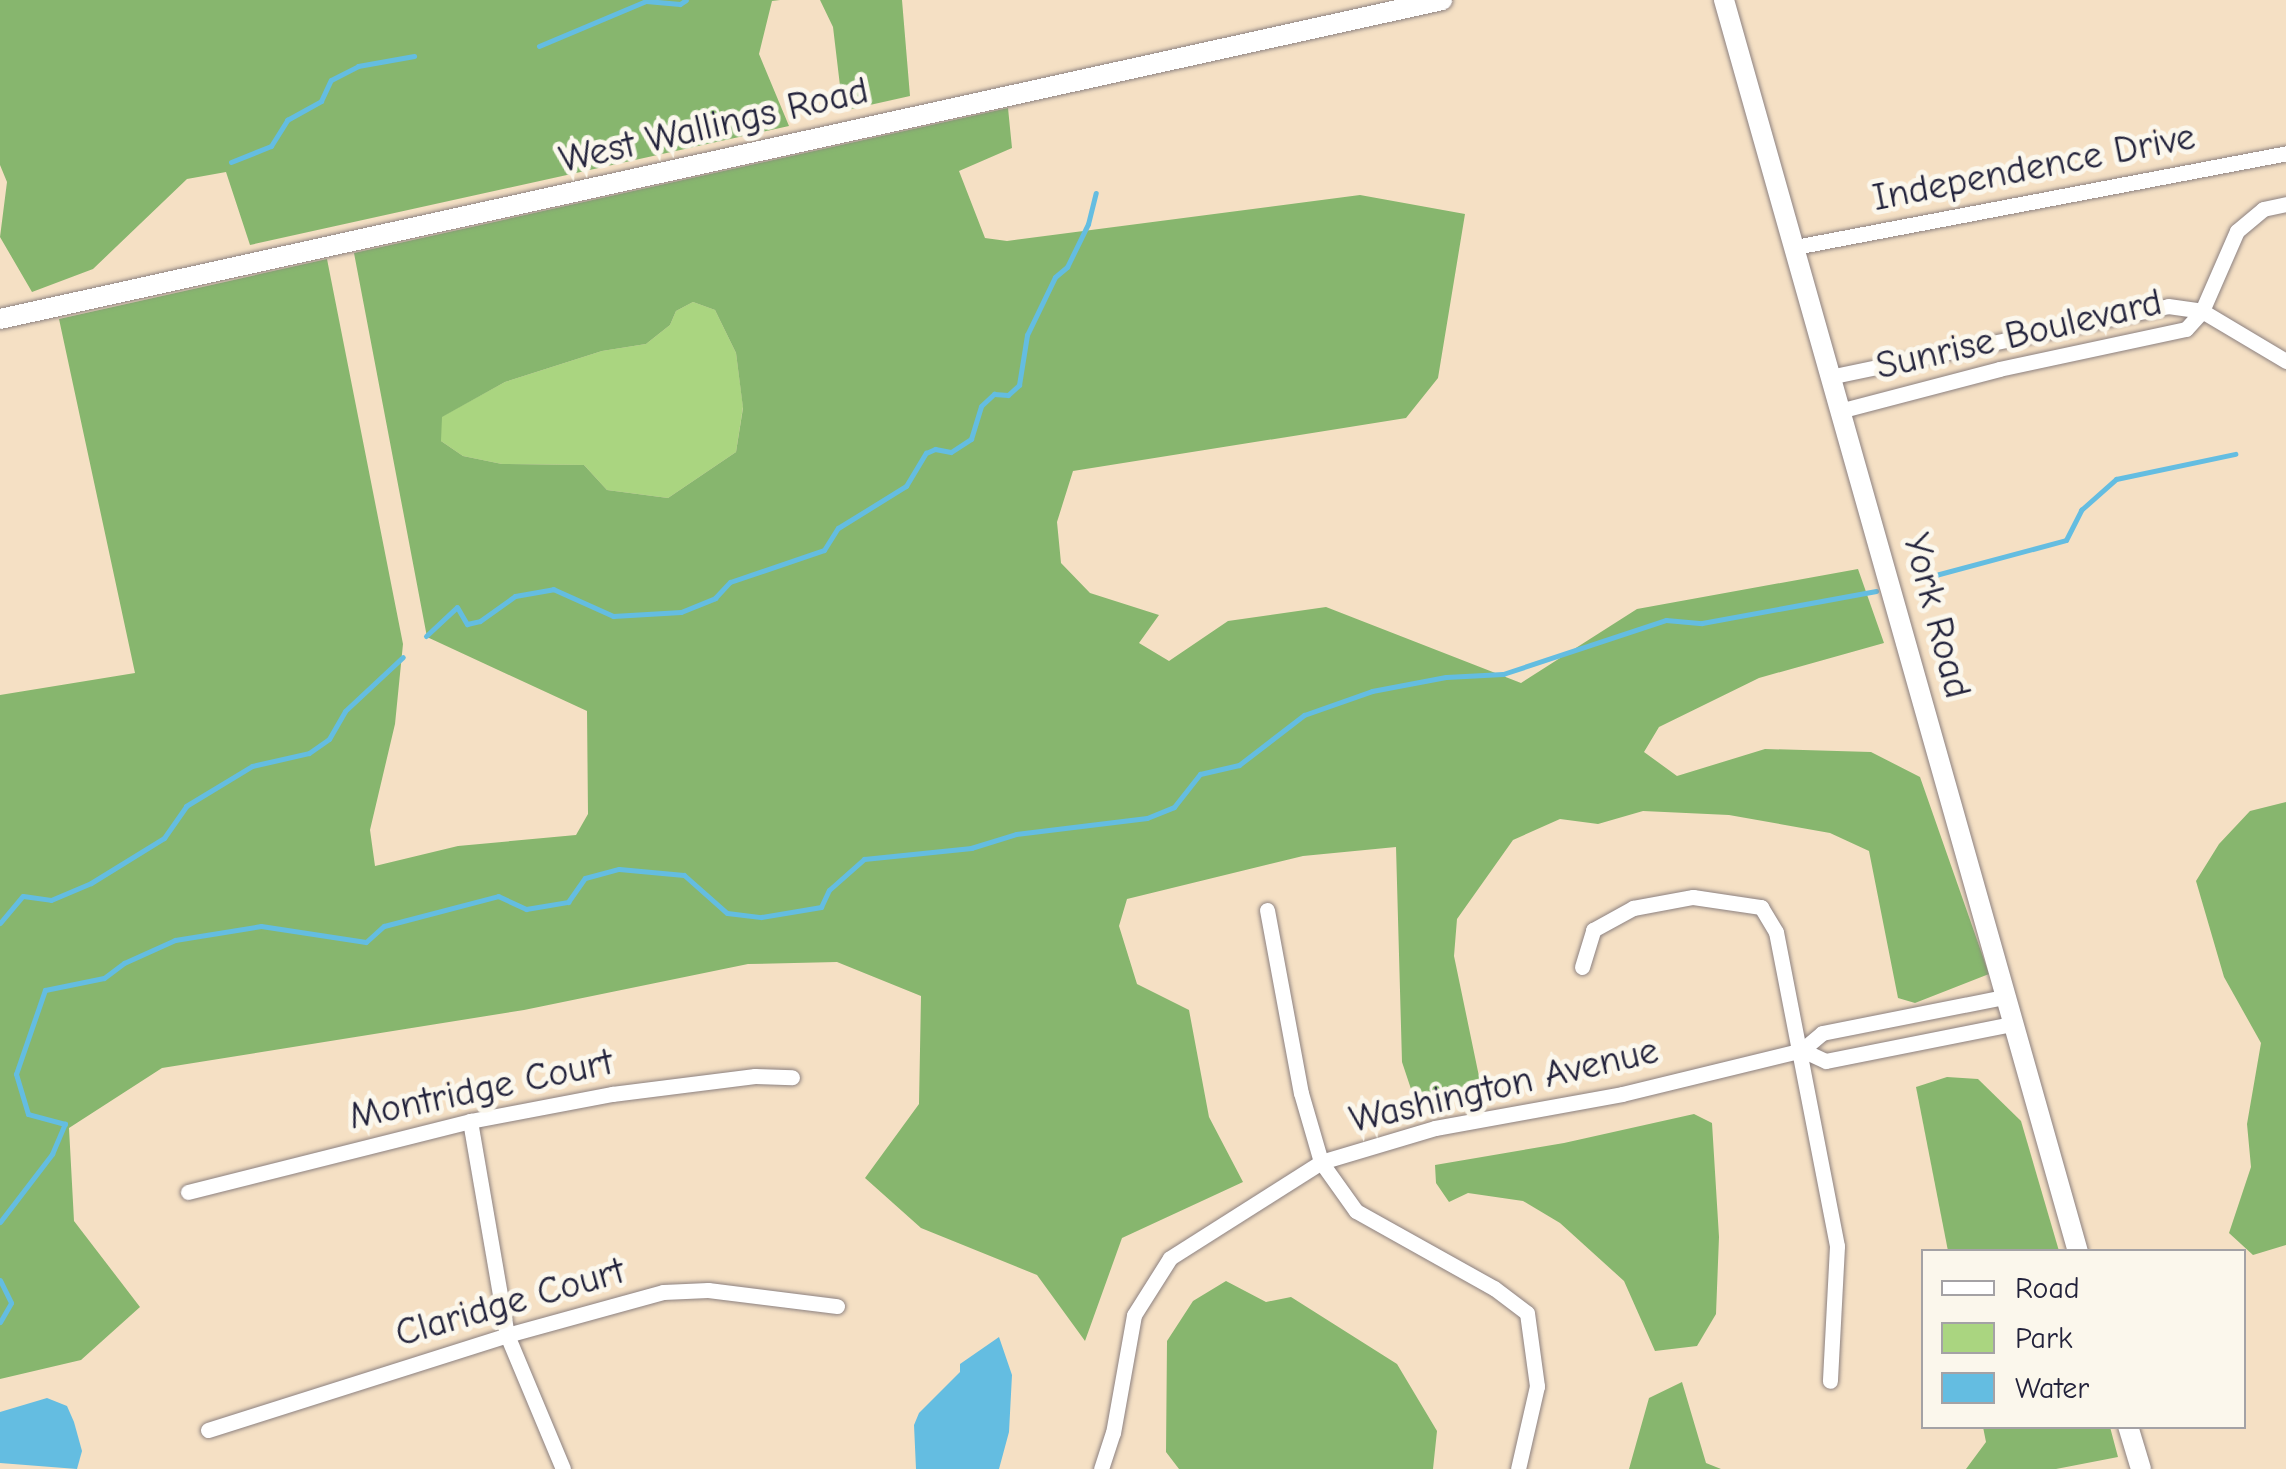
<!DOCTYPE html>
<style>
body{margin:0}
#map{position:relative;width:2286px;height:1469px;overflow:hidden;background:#f5e0c4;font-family:"Comic Neue",sans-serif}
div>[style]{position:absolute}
.green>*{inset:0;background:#aad580}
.forest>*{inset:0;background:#87b66e}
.water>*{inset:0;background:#64bde1}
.stream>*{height:5px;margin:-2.5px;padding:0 2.5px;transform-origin:2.5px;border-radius:2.5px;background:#64bde1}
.roads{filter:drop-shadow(0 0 2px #8c8180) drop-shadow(0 0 2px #8c8180)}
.minor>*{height:15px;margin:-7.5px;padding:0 7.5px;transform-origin:7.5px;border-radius:7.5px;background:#fff}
.tertiary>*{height:20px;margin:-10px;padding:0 10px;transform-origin:10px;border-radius:10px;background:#fff}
span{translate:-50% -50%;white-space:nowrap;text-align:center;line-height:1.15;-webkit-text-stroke:10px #fbf7ec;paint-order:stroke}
.street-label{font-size:38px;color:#22223b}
.legend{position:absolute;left:1921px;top:1249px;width:325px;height:180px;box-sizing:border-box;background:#fbf7ec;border:2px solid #a4a2a5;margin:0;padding:12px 18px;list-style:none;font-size:30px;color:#22223b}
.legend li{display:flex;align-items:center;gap:20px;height:50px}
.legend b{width:50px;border:2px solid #a4a2a5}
</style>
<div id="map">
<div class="green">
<div style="clip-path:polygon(693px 302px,715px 310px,736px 353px,743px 407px,736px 452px,668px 498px,607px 490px,584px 465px,502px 464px,463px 456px,441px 441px,441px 417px,505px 382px,602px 351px,646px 344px,670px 325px,676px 311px)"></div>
</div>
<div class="forest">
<div style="clip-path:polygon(0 0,780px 0,772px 1px,759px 54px,789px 126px,250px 245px,226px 172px,187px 179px,93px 269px,32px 292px,0 237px,7px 182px,0 165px)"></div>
<div style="clip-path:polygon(820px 0,902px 0,910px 96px,843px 111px,833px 27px)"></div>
<div style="clip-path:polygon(evenodd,1008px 108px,1012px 148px,959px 171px,985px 238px,1007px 241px,1360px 195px,1465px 214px,1438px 378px,1406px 418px,1073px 471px,1057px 522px,1061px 563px,1090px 593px,1159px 615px,1139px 643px,1169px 661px,1228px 621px,1326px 607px,1521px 683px,1637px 609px,1858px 569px,1884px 643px,1759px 678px,1659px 727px,1644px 752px,1677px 776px,1765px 749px,1871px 752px,1920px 777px,1989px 974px,1915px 1003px,1898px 998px,1869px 851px,1830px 833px,1729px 815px,1643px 811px,1598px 824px,1560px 819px,1513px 840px,1457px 919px,1454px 956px,1481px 1086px,1416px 1104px,1402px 1062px,1396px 847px,1303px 856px,1127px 899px,1119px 926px,1137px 984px,1189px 1010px,1209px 1117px,1243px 1182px,1122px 1238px,1085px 1341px,1037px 1275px,921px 1228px,865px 1178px,919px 1104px,921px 996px,837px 962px,748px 964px,524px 1010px,162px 1068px,69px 1128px,74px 1221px,140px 1307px,81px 1360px,0 1379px,0 695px,135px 673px,59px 319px,327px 259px,403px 644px,395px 724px,370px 830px,375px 866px,458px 846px,576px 835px,588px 814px,587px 711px,427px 637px,354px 253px,1008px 108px,693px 302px,715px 310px,736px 353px,743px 408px,736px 452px,668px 498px,607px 490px,584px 465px,502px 464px,463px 456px,441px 441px,442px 417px,505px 382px,602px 351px,646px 344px,670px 325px,676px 311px,693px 302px)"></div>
<div style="clip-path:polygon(2286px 802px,2286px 1245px,2253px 1255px,2229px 1233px,2251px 1167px,2247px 1124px,2261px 1043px,2224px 977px,2196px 881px,2219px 844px,2250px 811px)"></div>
<div style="clip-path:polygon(1947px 1077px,1978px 1079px,2021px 1121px,2059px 1251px,1948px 1251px,1916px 1087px)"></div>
<div style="clip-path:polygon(1694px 1114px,1712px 1123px,1719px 1237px,1716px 1314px,1697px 1346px,1655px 1351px,1624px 1281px,1560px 1223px,1523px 1201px,1468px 1193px,1449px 1202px,1436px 1183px,1435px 1165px,1564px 1143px)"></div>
<div style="clip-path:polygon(1226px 1281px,1266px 1302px,1291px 1297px,1397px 1364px,1437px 1431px,1433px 1469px,1179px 1469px,1166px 1452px,1167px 1341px,1193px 1301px)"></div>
<div style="clip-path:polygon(1682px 1382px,1706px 1463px,1721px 1469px,1629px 1469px,1649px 1398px)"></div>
<div style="clip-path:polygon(1983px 1427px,2110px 1427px,2118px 1457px,2056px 1469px,1966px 1469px,1986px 1442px)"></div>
</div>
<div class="water">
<div style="clip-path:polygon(999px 1337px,1012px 1375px,1009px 1432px,999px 1469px,916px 1469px,914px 1425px,919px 1413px,960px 1372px,960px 1364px)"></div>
<div style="clip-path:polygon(47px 1398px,67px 1406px,74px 1422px,82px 1451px,77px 1469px,0 1463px,0 1412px)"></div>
</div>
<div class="stream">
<div style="left:539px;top:46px;width:116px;rotate:-22.8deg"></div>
<div style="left:646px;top:1px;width:34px;rotate:5deg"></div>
<div style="left:680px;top:4px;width:7px;rotate:-34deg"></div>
<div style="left:231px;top:162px;width:43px;rotate:-21.8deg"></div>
<div style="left:271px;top:146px;width:31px;rotate:-58deg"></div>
<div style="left:287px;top:120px;width:39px;rotate:-29deg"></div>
<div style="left:321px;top:101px;width:23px;rotate:-65deg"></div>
<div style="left:331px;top:80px;width:30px;rotate:-27deg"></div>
<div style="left:358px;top:66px;width:57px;rotate:-10.1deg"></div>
<div style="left:1917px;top:580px;width:154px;rotate:-15deg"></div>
<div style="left:2066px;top:540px;width:34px;rotate:-63deg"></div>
<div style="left:2081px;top:510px;width:47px;rotate:-41.5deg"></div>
<div style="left:2116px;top:479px;width:122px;rotate:-11.9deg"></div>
<div style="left:426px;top:636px;width:42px;rotate:-43.1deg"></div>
<div style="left:457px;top:607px;width:20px;rotate:60deg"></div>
<div style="left:467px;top:624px;width:13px;rotate:-13deg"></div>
<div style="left:480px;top:621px;width:43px;rotate:-35.5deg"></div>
<div style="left:515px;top:596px;width:39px;rotate:-10deg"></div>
<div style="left:553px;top:589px;width:66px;rotate:24.2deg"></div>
<div style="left:613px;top:616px;width:68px;rotate:-3.4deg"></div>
<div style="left:681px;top:612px;width:37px;rotate:-22deg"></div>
<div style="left:715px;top:598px;width:22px;rotate:-47deg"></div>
<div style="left:730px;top:582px;width:99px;rotate:-18.8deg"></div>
<div style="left:824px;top:550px;width:26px;rotate:-58deg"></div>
<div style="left:838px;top:528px;width:80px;rotate:-31.7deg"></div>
<div style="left:906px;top:486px;width:39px;rotate:-59deg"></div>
<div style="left:926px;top:453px;width:10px;rotate:-24deg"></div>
<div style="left:935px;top:449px;width:16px;rotate:11deg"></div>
<div style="left:951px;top:452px;width:24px;rotate:-33deg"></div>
<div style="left:971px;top:439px;width:34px;rotate:-73deg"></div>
<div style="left:981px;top:406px;width:18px;rotate:-43deg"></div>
<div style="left:994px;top:394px;width:14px;rotate:4deg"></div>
<div style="left:1008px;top:395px;width:15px;rotate:-42deg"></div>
<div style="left:1019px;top:385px;width:51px;rotate:-80.9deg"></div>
<div style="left:1027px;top:335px;width:64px;rotate:-64.2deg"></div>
<div style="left:1055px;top:277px;width:16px;rotate:-40deg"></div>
<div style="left:1067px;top:267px;width:48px;rotate:-64deg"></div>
<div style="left:1088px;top:224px;width:32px;rotate:-76deg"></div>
<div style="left:0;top:923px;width:35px;rotate:-50deg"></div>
<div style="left:23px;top:896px;width:28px;rotate:8deg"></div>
<div style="left:51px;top:900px;width:43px;rotate:-23deg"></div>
<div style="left:91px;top:883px;width:86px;rotate:-31.7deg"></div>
<div style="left:164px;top:838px;width:39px;rotate:-55deg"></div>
<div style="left:186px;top:806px;width:77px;rotate:-31.2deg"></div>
<div style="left:252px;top:766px;width:58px;rotate:-12.8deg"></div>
<div style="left:309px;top:753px;width:24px;rotate:-35deg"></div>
<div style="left:329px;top:739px;width:32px;rotate:-60deg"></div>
<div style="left:345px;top:711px;width:79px;rotate:-43deg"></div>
<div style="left:0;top:1222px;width:86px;rotate:-52.6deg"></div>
<div style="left:52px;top:1154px;width:33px;rotate:-67deg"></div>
<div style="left:65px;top:1124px;width:38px;rotate:-165deg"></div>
<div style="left:28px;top:1114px;width:42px;rotate:-106.7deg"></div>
<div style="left:16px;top:1074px;width:89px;rotate:-71deg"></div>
<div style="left:45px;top:990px;width:60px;rotate:-11.5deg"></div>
<div style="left:104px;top:978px;width:25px;rotate:-37deg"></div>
<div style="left:124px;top:963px;width:56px;rotate:-24.3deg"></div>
<div style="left:175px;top:940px;width:87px;rotate:-9.2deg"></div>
<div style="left:261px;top:926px;width:106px;rotate:8.7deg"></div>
<div style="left:366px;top:942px;width:24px;rotate:-42deg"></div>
<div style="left:384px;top:926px;width:118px;rotate:-14.7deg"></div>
<div style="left:498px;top:896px;width:31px;rotate:25deg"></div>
<div style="left:526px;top:909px;width:43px;rotate:-9.5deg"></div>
<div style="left:568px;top:902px;width:29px;rotate:-55deg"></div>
<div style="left:585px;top:878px;width:35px;rotate:-15deg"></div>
<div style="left:619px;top:869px;width:65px;rotate:5.3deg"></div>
<div style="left:684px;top:875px;width:57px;rotate:41.5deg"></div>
<div style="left:727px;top:913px;width:34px;rotate:7deg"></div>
<div style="left:761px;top:917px;width:61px;rotate:-9.5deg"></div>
<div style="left:821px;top:907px;width:19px;rotate:-65deg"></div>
<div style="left:829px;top:890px;width:47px;rotate:-41.5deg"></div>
<div style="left:864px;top:859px;width:108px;rotate:-5.9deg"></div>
<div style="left:971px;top:848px;width:47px;rotate:-17.3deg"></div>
<div style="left:1016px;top:834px;width:132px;rotate:-7deg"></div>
<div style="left:1147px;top:818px;width:29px;rotate:-22deg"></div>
<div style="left:1174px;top:807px;width:42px;rotate:-51.8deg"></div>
<div style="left:1200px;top:774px;width:40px;rotate:-13deg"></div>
<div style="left:1239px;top:765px;width:82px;rotate:-37.6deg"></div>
<div style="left:1304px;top:715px;width:72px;rotate:-19.4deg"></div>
<div style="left:1372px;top:691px;width:75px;rotate:-10.7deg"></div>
<div style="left:1446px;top:677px;width:57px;rotate:-3deg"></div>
<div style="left:1503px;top:674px;width:172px;rotate:-18.3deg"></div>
<div style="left:1666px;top:620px;width:36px;rotate:5deg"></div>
<div style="left:1702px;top:623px;width:177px;rotate:-10.4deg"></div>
<div style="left:0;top:1280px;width:25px;rotate:64deg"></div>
<div style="left:11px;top:1303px;width:22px;rotate:120deg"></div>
</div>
<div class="roads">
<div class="minor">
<div style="left:1795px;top:247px;width:500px;rotate:-10.8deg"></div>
<div style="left:1834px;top:376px;width:341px;rotate:-11.8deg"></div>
<div style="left:2168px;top:306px;width:34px;rotate:8deg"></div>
<div style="left:2202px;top:311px;width:98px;rotate:30.8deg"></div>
<div style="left:1843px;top:410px;width:161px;rotate:-14.7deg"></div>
<div style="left:1999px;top:369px;width:191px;rotate:-12.1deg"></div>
<div style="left:2186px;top:329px;width:24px;rotate:-48deg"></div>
<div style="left:2202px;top:311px;width:87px;rotate:-66.4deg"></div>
<div style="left:2237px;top:231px;width:34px;rotate:-40deg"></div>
<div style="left:2263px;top:209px;width:24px;rotate:-12deg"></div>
<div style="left:1267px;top:910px;width:186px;rotate:79.5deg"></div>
<div style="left:1301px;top:1093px;width:72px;rotate:73.8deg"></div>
<div style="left:1321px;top:1162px;width:60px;rotate:54.5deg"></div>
<div style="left:1356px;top:1211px;width:158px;rotate:29.2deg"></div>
<div style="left:1494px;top:1288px;width:41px;rotate:37.1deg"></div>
<div style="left:1527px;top:1313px;width:74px;rotate:82.2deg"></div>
<div style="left:1537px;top:1386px;width:85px;rotate:102.9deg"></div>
<div style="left:1582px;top:967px;width:39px;rotate:-73deg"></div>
<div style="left:1593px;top:930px;width:46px;rotate:-28.8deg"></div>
<div style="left:1633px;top:908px;width:61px;rotate:-10.4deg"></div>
<div style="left:1693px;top:897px;width:69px;rotate:8.4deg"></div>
<div style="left:1761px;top:907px;width:29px;rotate:59deg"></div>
<div style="left:1776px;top:932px;width:320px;rotate:79deg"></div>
<div style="left:1837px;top:1246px;width:135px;rotate:93deg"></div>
<div style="left:1802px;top:1050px;width:26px;rotate:25deg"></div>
<div style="left:1826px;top:1061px;width:190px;rotate:-11.3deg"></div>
<div style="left:470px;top:1121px;width:217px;rotate:80.2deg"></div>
<div style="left:507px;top:1335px;width:145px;rotate:67.3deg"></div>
<div style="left:188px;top:1192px;width:291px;rotate:-14.1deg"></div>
<div style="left:470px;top:1121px;width:145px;rotate:-10.8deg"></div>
<div style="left:612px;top:1094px;width:144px;rotate:-7.2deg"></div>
<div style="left:755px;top:1076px;width:37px;rotate:2deg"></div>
<div style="left:208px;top:1430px;width:314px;rotate:-17.6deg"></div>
<div style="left:507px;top:1335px;width:162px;rotate:-15.4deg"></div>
<div style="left:663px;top:1292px;width:45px;rotate:-2.5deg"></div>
<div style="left:708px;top:1290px;width:130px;rotate:7.1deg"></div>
<div style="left:1101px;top:1469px;width:38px;rotate:-72deg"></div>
<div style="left:1113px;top:1433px;width:120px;rotate:-79.9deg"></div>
<div style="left:1134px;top:1315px;width:67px;rotate:-57.7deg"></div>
<div style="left:1170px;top:1258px;width:179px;rotate:-32.4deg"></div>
<div style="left:1321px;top:1162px;width:119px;rotate:-16.6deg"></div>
<div style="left:1435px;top:1128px;width:190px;rotate:-10.3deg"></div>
<div style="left:1622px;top:1094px;width:185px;rotate:-13.7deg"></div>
<div style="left:1802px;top:1050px;width:26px;rotate:-40deg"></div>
<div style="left:1822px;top:1033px;width:186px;rotate:-11.2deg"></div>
</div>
<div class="tertiary">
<div style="left:1724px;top:0;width:1301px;rotate:74.21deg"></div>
<div style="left:0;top:319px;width:1477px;rotate:-12.47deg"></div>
<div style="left:2128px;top:1426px;width:45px;rotate:73.2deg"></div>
</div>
</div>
<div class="street-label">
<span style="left:714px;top:126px;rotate:-13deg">West Wallings Road</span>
<span style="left:2034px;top:168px;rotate:-11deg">Independence Drive</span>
<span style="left:2019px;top:335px;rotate:-13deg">Sunrise Boulevard</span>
<span style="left:1936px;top:616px;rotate:75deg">York Road</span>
<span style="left:1504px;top:1086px;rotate:-13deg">Washington Avenue</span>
<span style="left:481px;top:1090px;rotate:-12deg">Montridge Court</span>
<span style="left:510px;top:1303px;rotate:-16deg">Claridge Court</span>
</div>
<ul class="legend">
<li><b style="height:12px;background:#fff"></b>Road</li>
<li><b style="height:28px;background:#aad580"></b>Park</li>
<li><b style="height:28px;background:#64bde1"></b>Water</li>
</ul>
</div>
